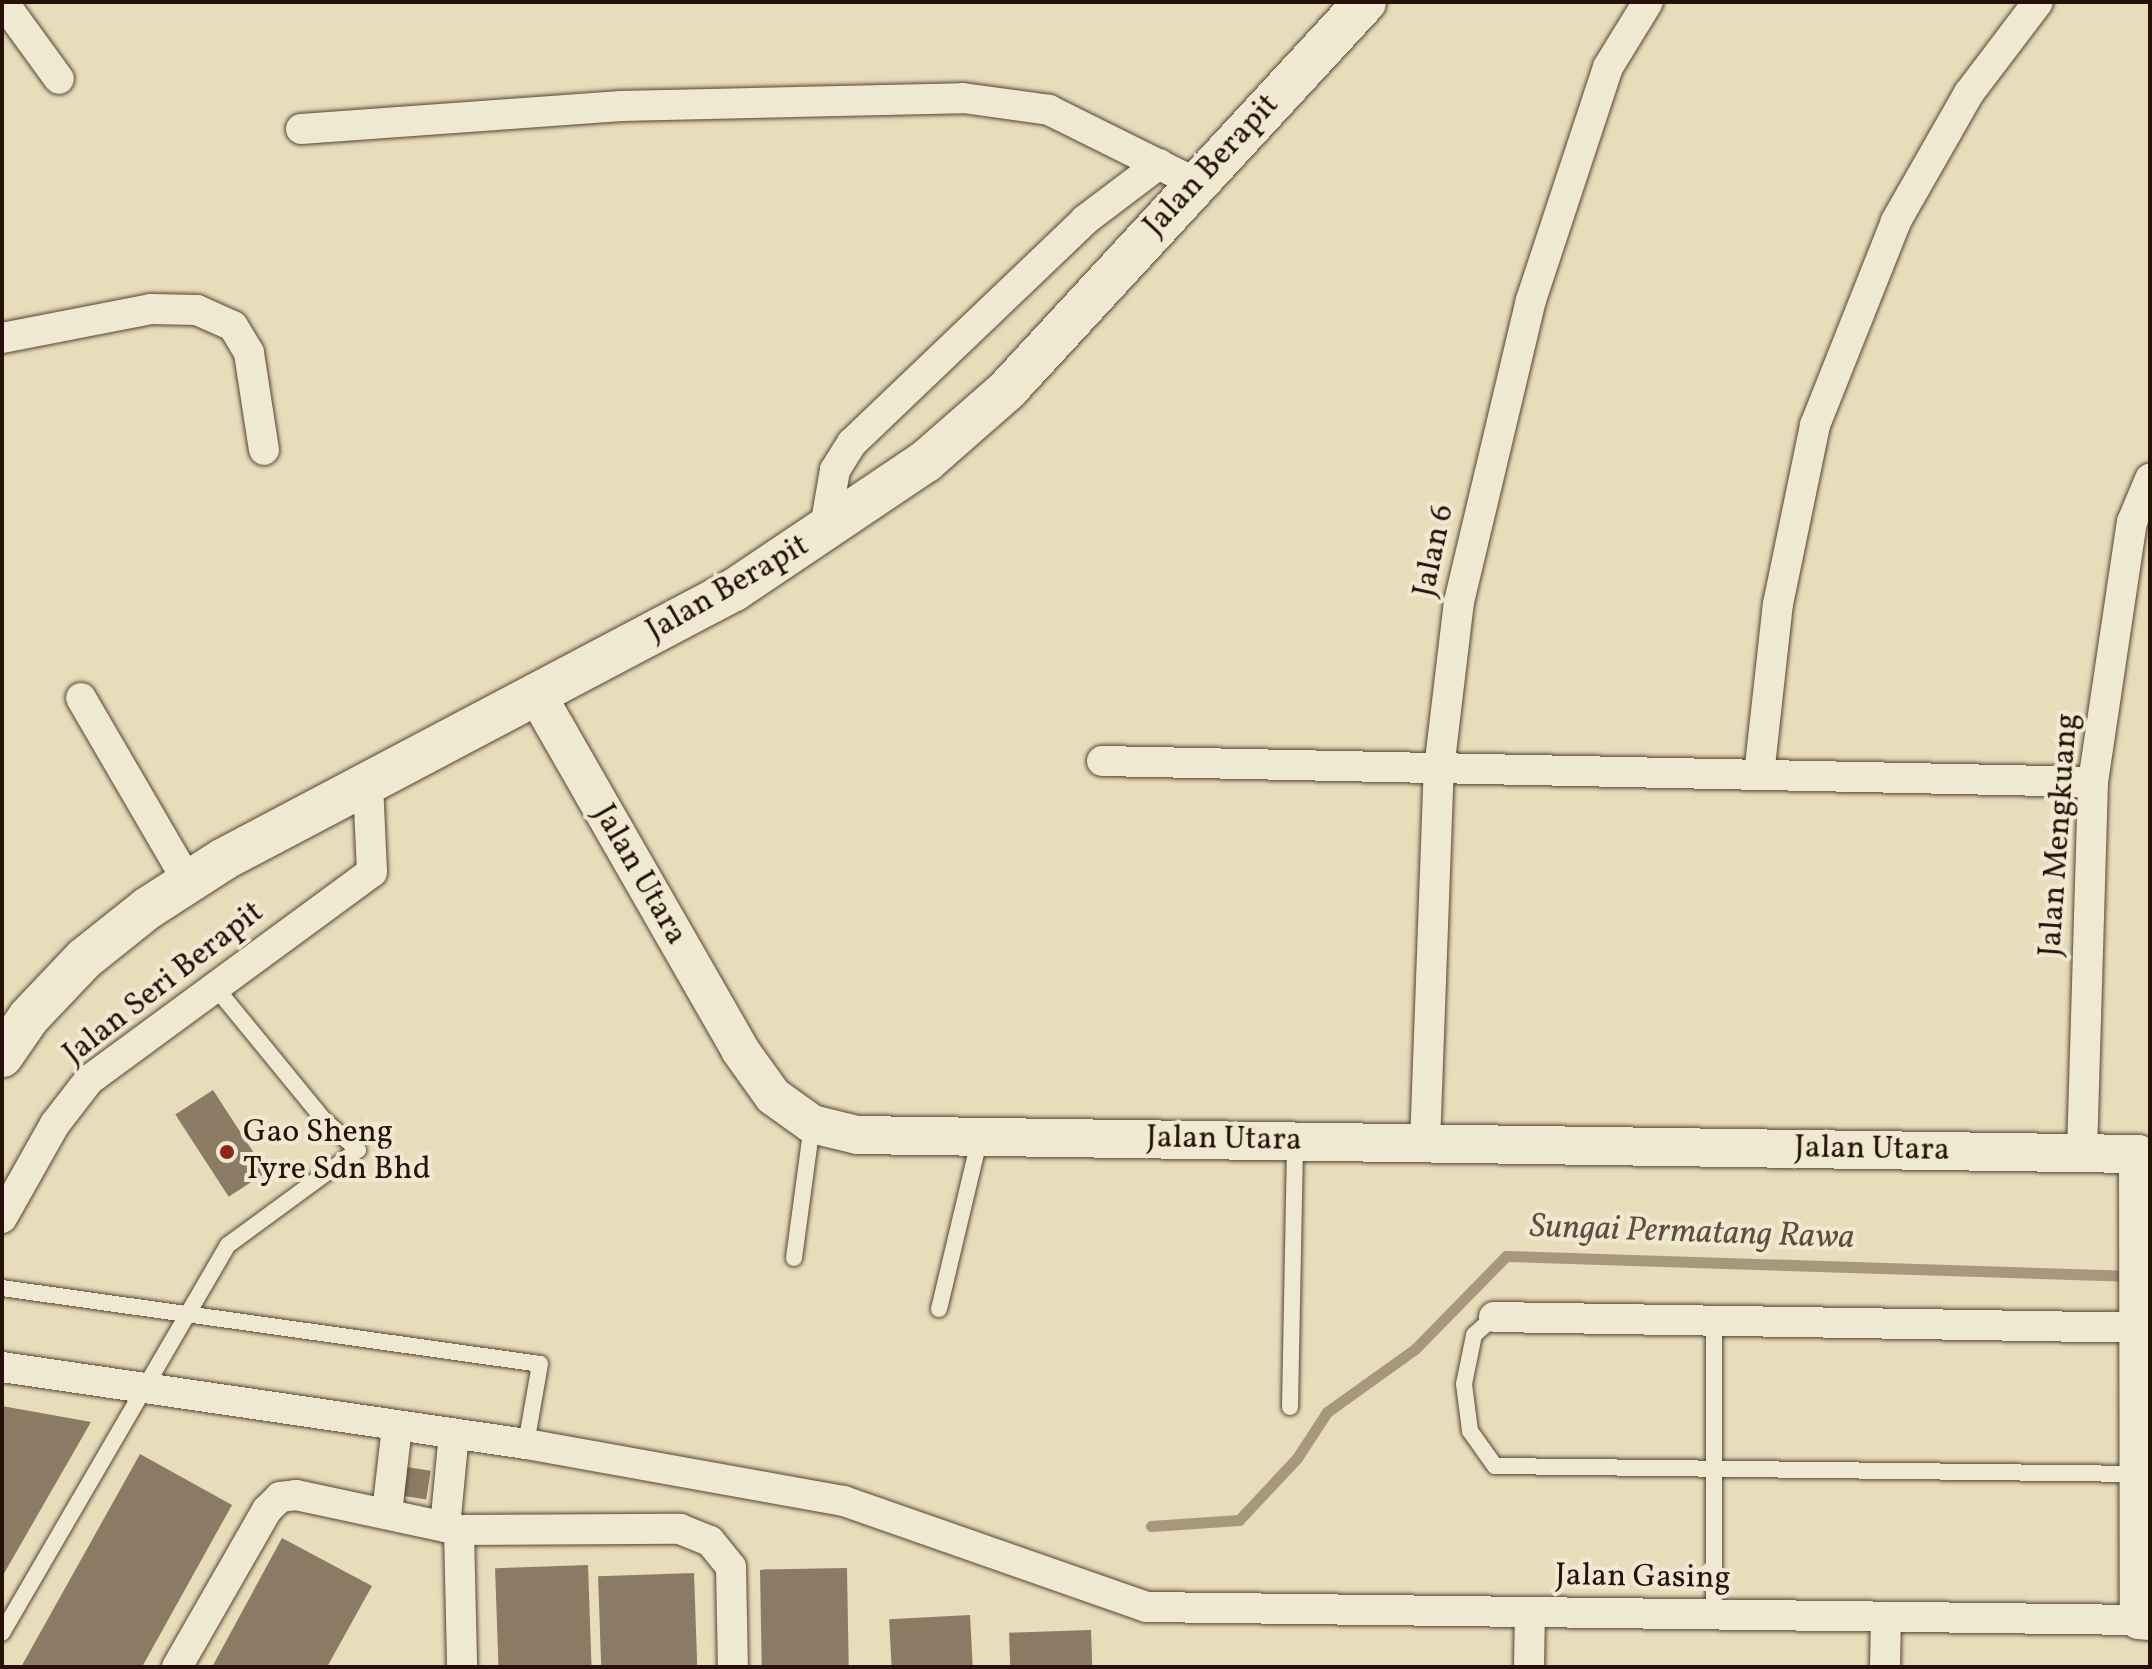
<!DOCTYPE html>
<style>
body{margin:0}
#map{position:relative;width:2152px;height:1669px;overflow:hidden;background:#e8ddba;font-family:Vollkorn,serif}
div>[style]{position:absolute}
.stream>*{height:11px;margin:-5.5px;padding:0 5.5px;transform-origin:5.5px;border-radius:5.5px;background:#a6977d}
.building>*{inset:0;background:#8b7b64;transform-origin:0 0}
.roads{filter:drop-shadow(0 0 2px #574334) drop-shadow(0 0 2px #574334)}
.service>*{height:16px;margin:-8px;padding:0 8px;transform-origin:8px;border-radius:8px;background:#f0e9d2}
.minor>*{height:30px;margin:-15px;padding:0 15px;transform-origin:15px;border-radius:15px;background:#f0e9d2}
.tertiary>*{height:38px;margin:-19px;padding:0 19px;transform-origin:19px;border-radius:19px;background:#f0e9d2}
.secondary>*{height:42px;margin:-21px;padding:0 21px;transform-origin:21px;border-radius:21px;background:#f0e9d2}
.dots>*{width:22px;height:22px;translate:-50% -50%;box-sizing:border-box;border:4px solid #f0e9d2;border-radius:50%}
span{translate:-50% -50%;white-space:nowrap;text-align:center;line-height:1.15;-webkit-text-stroke:8px #f0e9d2;paint-order:stroke}
.street-label{font-size:32px;color:#271007}
.poi-label{font-size:32px;color:#271007}
.left{translate:0 -50%;text-align:left}
.water-label{font-size:34px;color:#604d3c;font-style:italic}
.frame{position:absolute;inset:0;border:4px solid #271007;pointer-events:none}
</style>
<div id="map">
<div class="stream">
<div style="left:1151px;top:1526px;width:88px;rotate:-3.9deg"></div>
<div style="left:1239px;top:1520px;width:85px;rotate:-46.9deg"></div>
<div style="left:1297px;top:1458px;width:55px;rotate:-56.9deg"></div>
<div style="left:1327px;top:1412px;width:108px;rotate:-35.6deg"></div>
<div style="left:1415px;top:1349px;width:130px;rotate:-45.6deg"></div>
<div style="left:1506px;top:1256px;width:628px;rotate:1.82deg"></div>
</div>
<div class="building">
<div style="left:213px;top:1090px;width:98px;height:45px;rotate:57deg"></div>
<div style="clip-path:polygon(2px 1406px,91px 1422px,2px 1577px)"></div>
<div style="clip-path:polygon(140px 1454px,232px 1505px,142px 1667px,21px 1667px)"></div>
<div style="left:407px;top:1467px;width:24px;height:29px;rotate:9deg"></div>
<div style="clip-path:polygon(282px 1538px,372px 1586px,327px 1667px,212px 1667px)"></div>
<div style="left:588px;top:1565px;width:102px;height:93px;rotate:88deg"></div>
<div style="left:847px;top:1568px;width:99px;height:87px;rotate:89deg"></div>
<div style="left:694px;top:1573px;width:94px;height:96px;rotate:88deg"></div>
<div style="left:970px;top:1615px;width:52px;height:81px;rotate:87deg"></div>
<div style="left:1091px;top:1630px;width:37px;height:82px;rotate:88deg"></div>
</div>
<div class="roads">
<div class="service">
<div style="left:794px;top:1258px;width:135px;rotate:-82.3deg"></div>
<div style="left:2px;top:1288px;width:543px;rotate:8.04deg"></div>
<div style="left:540px;top:1364px;width:81px;rotate:99.9deg"></div>
<div style="left:939px;top:1309px;width:177px;rotate:-76.6deg"></div>
<div style="left:1494px;top:1317px;width:27px;rotate:138deg"></div>
<div style="left:1474px;top:1335px;width:50px;rotate:101.5deg"></div>
<div style="left:1464px;top:1384px;width:47px;rotate:82.7deg"></div>
<div style="left:1470px;top:1431px;width:43px;rotate:54.5deg"></div>
<div style="left:1495px;top:1466px;width:644px;rotate:0.71deg"></div>
<div style="left:1714px;top:1320px;width:294px;rotate:90deg"></div>
<div style="left:1290px;top:1407px;width:266px;rotate:-88.9deg"></div>
<div style="left:2px;top:1633px;width:449px;rotate:-59.8deg"></div>
<div style="left:228px;top:1245px;width:161px;rotate:-36.2deg"></div>
<div style="left:358px;top:1150px;width:45px;rotate:-138.6deg"></div>
<div style="left:324px;top:1120px;width:172px;rotate:-129.3deg"></div>
</div>
<div class="minor">
<div style="left:3px;top:2px;width:95px;rotate:54deg"></div>
<div style="left:301px;top:129px;width:321px;rotate:-4.1deg"></div>
<div style="left:621px;top:106px;width:342px;rotate:-1.3deg"></div>
<div style="left:963px;top:98px;width:87px;rotate:7.9deg"></div>
<div style="left:1049px;top:110px;width:164px;rotate:26.4deg"></div>
<div style="left:2px;top:338px;width:152px;rotate:-11deg"></div>
<div style="left:151px;top:309px;width:46px;rotate:1.2deg"></div>
<div style="left:197px;top:310px;width:39px;rotate:24deg"></div>
<div style="left:233px;top:326px;width:31px;rotate:59deg"></div>
<div style="left:249px;top:353px;width:98px;rotate:81.2deg"></div>
<div style="left:824px;top:533px;width:64px;rotate:-80.1deg"></div>
<div style="left:835px;top:470px;width:32px;rotate:-58deg"></div>
<div style="left:852px;top:443px;width:323px;rotate:-43.7deg"></div>
<div style="left:1085px;top:220px;width:93px;rotate:-37.1deg"></div>
<div style="left:81px;top:698px;width:213px;rotate:59.8deg"></div>
<div style="left:1102px;top:761px;width:991px;rotate:1.21deg"></div>
<div style="left:1759px;top:775px;width:172px;rotate:-83.7deg"></div>
<div style="left:1778px;top:604px;width:183px;rotate:-78.3deg"></div>
<div style="left:1815px;top:425px;width:219px;rotate:-68.3deg"></div>
<div style="left:1896px;top:221px;width:147px;rotate:-60.3deg"></div>
<div style="left:1969px;top:93px;width:114px;rotate:-52.8deg"></div>
<div style="left:1425px;top:1144px;width:375px;rotate:-87.9deg"></div>
<div style="left:1439px;top:769px;width:168px;rotate:-83.2deg"></div>
<div style="left:1459px;top:602px;width:310px;rotate:-76.6deg"></div>
<div style="left:1531px;top:300px;width:245px;rotate:-71.7deg"></div>
<div style="left:1608px;top:67px;width:76px;rotate:-58.4deg"></div>
<div style="left:2082px;top:1153px;width:371px;rotate:-88.3deg"></div>
<div style="left:2093px;top:782px;width:263px;rotate:-81.5deg"></div>
<div style="left:2132px;top:522px;width:47px;rotate:-67.3deg"></div>
<div style="left:2px;top:1218px;width:108px;rotate:-60.6deg"></div>
<div style="left:55px;top:1124px;width:56px;rotate:-52.3deg"></div>
<div style="left:89px;top:1080px;width:351px;rotate:-36.3deg"></div>
<div style="left:372px;top:872px;width:88px;rotate:-92.6deg"></div>
<div style="left:1494px;top:1317px;width:656px;rotate:0.96deg"></div>
<div style="left:2px;top:1367px;width:530px;rotate:8.36deg"></div>
<div style="left:526px;top:1444px;width:323px;rotate:10.2deg"></div>
<div style="left:844px;top:1501px;width:320px;rotate:19.3deg"></div>
<div style="left:1146px;top:1607px;width:993px;rotate:0.75deg"></div>
<div style="left:387px;top:1513px;width:88px;rotate:-83.4deg"></div>
<div style="left:445px;top:1527px;width:93px;rotate:-84.5deg"></div>
<div style="left:459px;top:1530px;width:137px;rotate:88.7deg"></div>
<div style="left:177px;top:1667px;width:181px;rotate:-60.2deg"></div>
<div style="left:267px;top:1510px;width:18px;rotate:-45deg"></div>
<div style="left:280px;top:1497px;width:16px;rotate:-7deg"></div>
<div style="left:296px;top:1495px;width:167px;rotate:12.1deg"></div>
<div style="left:459px;top:1530px;width:221px;rotate:-0.3deg"></div>
<div style="left:680px;top:1529px;width:32px;rotate:22deg"></div>
<div style="left:710px;top:1541px;width:33px;rotate:51deg"></div>
<div style="left:731px;top:1567px;width:100px;rotate:88.9deg"></div>
<div style="left:1529px;top:1667px;width:55px;rotate:-89deg"></div>
<div style="left:1885px;top:1667px;width:50px;rotate:-88.9deg"></div>
</div>
<div class="tertiary">
<div style="left:537px;top:695px;width:409px;rotate:60.2deg"></div>
<div style="left:740px;top:1050px;width:57px;rotate:54.3deg"></div>
<div style="left:773px;top:1096px;width:48px;rotate:35.7deg"></div>
<div style="left:812px;top:1124px;width:46px;rotate:13.7deg"></div>
<div style="left:857px;top:1135px;width:1281px;rotate:0.85deg"></div>
<div style="left:2138px;top:1154px;width:466px;rotate:89.9deg"></div>
<div style="left:2139px;top:1620px;width:11px;rotate:5deg"></div>
</div>
<div class="secondary">
<div style="left:2px;top:1056px;width:47px;rotate:-55.3deg"></div>
<div style="left:29px;top:1017px;width:80px;rotate:-46.5deg"></div>
<div style="left:84px;top:959px;width:82px;rotate:-38.6deg"></div>
<div style="left:148px;top:908px;width:90px;rotate:-32.8deg"></div>
<div style="left:224px;top:859px;width:577px;rotate:-27.81deg"></div>
<div style="left:734px;top:590px;width:231px;rotate:-33.9deg"></div>
<div style="left:926px;top:461px;width:108px;rotate:-41.2deg"></div>
<div style="left:1007px;top:390px;width:528px;rotate:-47.3deg"></div>
</div>
</div>
<div class="dots">
<div style="left:227px;top:1152px;background:#8f2418"></div>
</div>
<div class="street-label">
<span style="left:1212px;top:166px;rotate:-47deg">Jalan Berapit</span>
<span style="left:1435px;top:551px;rotate:-78deg">Jalan 6</span>
<span style="left:728px;top:589px;rotate:-30deg">Jalan Berapit</span>
<span style="left:2060px;top:835px;rotate:-86deg">Jalan Mengkuang</span>
<span style="left:639px;top:875px;rotate:60deg">Jalan Utara</span>
<span style="left:164px;top:984px;rotate:-38deg">Jalan Seri Berapit</span>
<span style="left:1224px;top:1140px;rotate:1deg">Jalan Utara</span>
<span style="left:1872px;top:1150px;rotate:1deg">Jalan Utara</span>
<span style="left:1643px;top:1578px;rotate:1deg">Jalan Gasing</span>
</div>
<div class="poi-label">
<span class="left" style="left:243px;top:1152px">Gao Sheng<br>Tyre Sdn Bhd</span>
</div>
<div class="water-label">
<span style="left:1692px;top:1233px;rotate:2deg">Sungai Permatang Rawa</span>
</div>
<div class="frame"></div>
</div>
